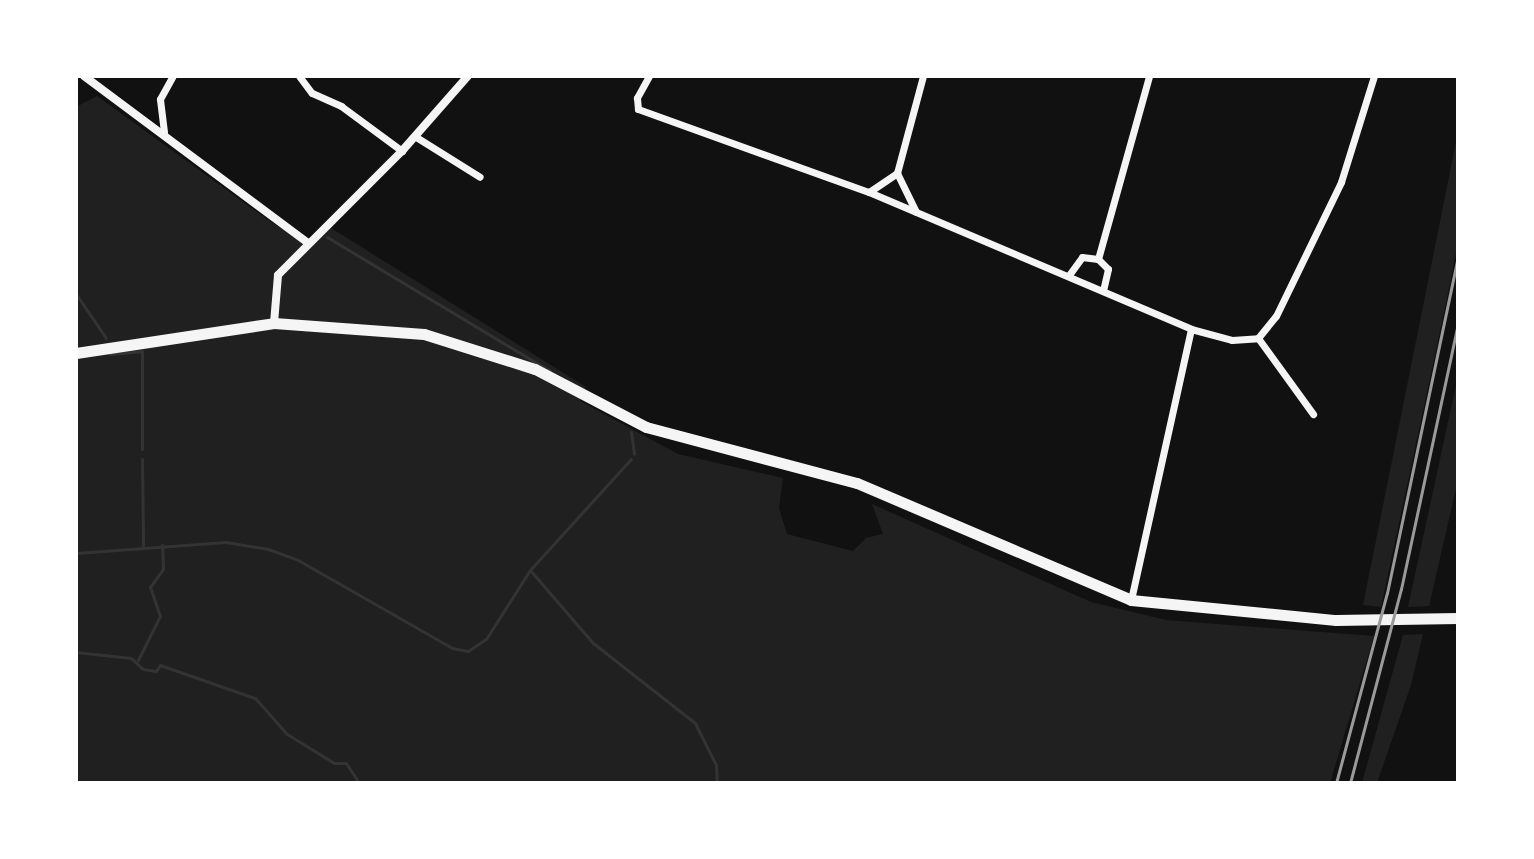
<!DOCTYPE html>
<style>
body{margin:0}
#map{position:relative;width:1534px;height:859px;overflow:hidden;background:#111;font-family:"Times New Roman",serif}
div>[style]{position:absolute}
.green>*{inset:0;background:#202020}
.stream>*{height:3px;margin:-1.5px;padding:0 1.5px;transform-origin:1.5px;border-radius:1.5px;background:#333}
.minor>*{height:7px;margin:-3.5px;padding:0 3.5px;transform-origin:3.5px;border-radius:3.5px;background:#f5f5f5}
.tertiary>*{height:8px;margin:-4px;padding:0 4px;transform-origin:4px;border-radius:4px;background:#f5f5f5}
.primary>*{height:11px;margin:-5.5px;padding:0 5.5px;transform-origin:5.5px;border-radius:5.5px;background:#f5f5f5}
.rail>*{height:3px;margin:-1.5px;padding:0 1.5px;transform-origin:1.5px;border-radius:1.5px;background:#9a9a9a}
span{translate:-50% -50%;white-space:nowrap;text-align:center;line-height:1.15;-webkit-text-stroke:6px #fff;paint-order:stroke}
.frame{position:absolute;inset:0;border:78px solid #fff;pointer-events:none}
</style>
<div id="map">
<div class="green">
<div style="clip-path:polygon(97px 96px,271px 222px,312px 245px,331px 228px,586px 387px,580px 401px,678px 454px,783px 478px,779px 508px,787px 534px,853px 551px,866px 538px,883px 534px,872px 504px,1091px 602px,1166px 620px,1374px 636px,1330px 783px,76px 783px,76px 107px)"></div>
<div style="clip-path:polygon(1458px 132px,1458px 243px,1446px 303px,1381px 607px,1363px 605px)"></div>
<div style="clip-path:polygon(1458px 376px,1458px 480px,1429px 606px,1408px 607px)"></div>
<div style="clip-path:polygon(1423px 634px,1411px 685px,1377px 783px,1362px 783px,1403px 635px)"></div>
</div>
<div class="stream">
<div style="left:327px;top:237px;width:260px;rotate:31deg"></div>
<div style="left:76px;top:294px;width:53px;rotate:55.7deg"></div>
<div style="left:110px;top:354px;width:32px;rotate:-5deg"></div>
<div style="left:142px;top:351px;width:98px;rotate:90deg"></div>
<div style="left:631px;top:432px;width:22px;rotate:82deg"></div>
<div style="left:142px;top:459px;width:87px;rotate:89.3deg"></div>
<div style="left:76px;top:553px;width:150px;rotate:-4.2deg"></div>
<div style="left:226px;top:542px;width:43px;rotate:9.5deg"></div>
<div style="left:268px;top:549px;width:32px;rotate:20deg"></div>
<div style="left:298px;top:560px;width:177px;rotate:29.7deg"></div>
<div style="left:452px;top:648px;width:16px;rotate:11deg"></div>
<div style="left:468px;top:651px;width:22px;rotate:-34deg"></div>
<div style="left:486px;top:639px;width:82px;rotate:-57.5deg"></div>
<div style="left:530px;top:570px;width:150px;rotate:-47.7deg"></div>
<div style="left:530px;top:570px;width:96px;rotate:49.2deg"></div>
<div style="left:593px;top:643px;width:130px;rotate:38.1deg"></div>
<div style="left:695px;top:723px;width:47px;rotate:63.4deg"></div>
<div style="left:716px;top:765px;width:18px;rotate:87deg"></div>
<div style="left:76px;top:652px;width:55px;rotate:6.2deg"></div>
<div style="left:131px;top:658px;width:16px;rotate:43deg"></div>
<div style="left:143px;top:669px;width:13px;rotate:9deg"></div>
<div style="left:156px;top:671px;width:7px;rotate:-56deg"></div>
<div style="left:160px;top:665px;width:101px;rotate:19.2deg"></div>
<div style="left:255px;top:698px;width:48px;rotate:48.4deg"></div>
<div style="left:287px;top:734px;width:55px;rotate:31.7deg"></div>
<div style="left:334px;top:763px;width:12px"></div>
<div style="left:346px;top:763px;width:24px;rotate:57deg"></div>
<div style="left:138px;top:660px;width:49px;rotate:-63.4deg"></div>
<div style="left:160px;top:616px;width:31px;rotate:-109deg"></div>
<div style="left:150px;top:587px;width:22px;rotate:-54deg"></div>
<div style="left:163px;top:569px;width:24px;rotate:-92deg"></div>
</div>
<div class="minor">
<div style="left:299px;top:76px;width:21px;rotate:53deg"></div>
<div style="left:312px;top:93px;width:32px;rotate:24deg"></div>
<div style="left:341px;top:106px;width:76px;rotate:36.4deg"></div>
<div style="left:649px;top:76px;width:25px;rotate:119deg"></div>
<div style="left:637px;top:98px;width:11px;rotate:85deg"></div>
<div style="left:638px;top:109px;width:245px;rotate:19.8deg"></div>
<div style="left:869px;top:192px;width:350px;rotate:23deg"></div>
<div style="left:1191px;top:329px;width:278px;rotate:102.5deg"></div>
<div style="left:164px;top:132px;width:33px;rotate:-97deg"></div>
<div style="left:160px;top:99px;width:26px;rotate:-61deg"></div>
<div style="left:416px;top:137px;width:75px;rotate:32deg"></div>
<div style="left:897px;top:173px;width:43px;rotate:64deg"></div>
<div style="left:869px;top:192px;width:34px;rotate:-34deg"></div>
<div style="left:897px;top:173px;width:100px;rotate:-75deg"></div>
<div style="left:1098px;top:259px;width:190px;rotate:-74.4deg"></div>
<div style="left:1069px;top:275px;width:22px;rotate:-54deg"></div>
<div style="left:1082px;top:257px;width:16px;rotate:7deg"></div>
<div style="left:1098px;top:259px;width:14px;rotate:45deg"></div>
<div style="left:1108px;top:269px;width:22px;rotate:103deg"></div>
<div style="left:1191px;top:329px;width:42px;rotate:15deg"></div>
<div style="left:1232px;top:340px;width:26px;rotate:-4deg"></div>
<div style="left:1258px;top:338px;width:28px;rotate:-51deg"></div>
<div style="left:1276px;top:316px;width:149px;rotate:-64.1deg"></div>
<div style="left:1341px;top:182px;width:111px;rotate:-72.7deg"></div>
<div style="left:1258px;top:338px;width:94px;rotate:54.1deg"></div>
</div>
<div class="tertiary">
<div style="left:84px;top:76px;width:278px;rotate:36.7deg"></div>
<div style="left:274px;top:323px;width:48px;rotate:-85.2deg"></div>
<div style="left:278px;top:275px;width:175px;rotate:-45deg"></div>
<div style="left:402px;top:151px;width:100px;rotate:-48.7deg"></div>
</div>
<div class="primary">
<div style="left:76px;top:353px;width:200px;rotate:-8.6deg"></div>
<div style="left:274px;top:323px;width:150px;rotate:4.2deg"></div>
<div style="left:424px;top:334px;width:116px;rotate:17.5deg"></div>
<div style="left:535px;top:369px;width:125px;rotate:27.6deg"></div>
<div style="left:646px;top:427px;width:218px;rotate:14.9deg"></div>
<div style="left:857px;top:483px;width:298px;rotate:23.1deg"></div>
<div style="left:1131px;top:600px;width:206px;rotate:5.6deg"></div>
<div style="left:1336px;top:620px;width:122px;rotate:-0.9deg"></div>
</div>
<div class="rail">
<div style="left:1336px;top:783px;width:197px;rotate:-75deg"></div>
<div style="left:1387px;top:593px;width:343px;rotate:-78.1deg"></div>
<div style="left:1350px;top:783px;width:201px;rotate:-75.3deg"></div>
<div style="left:1401px;top:589px;width:272px;rotate:-77.9deg"></div>
</div>
<div class="frame"></div>
</div>
